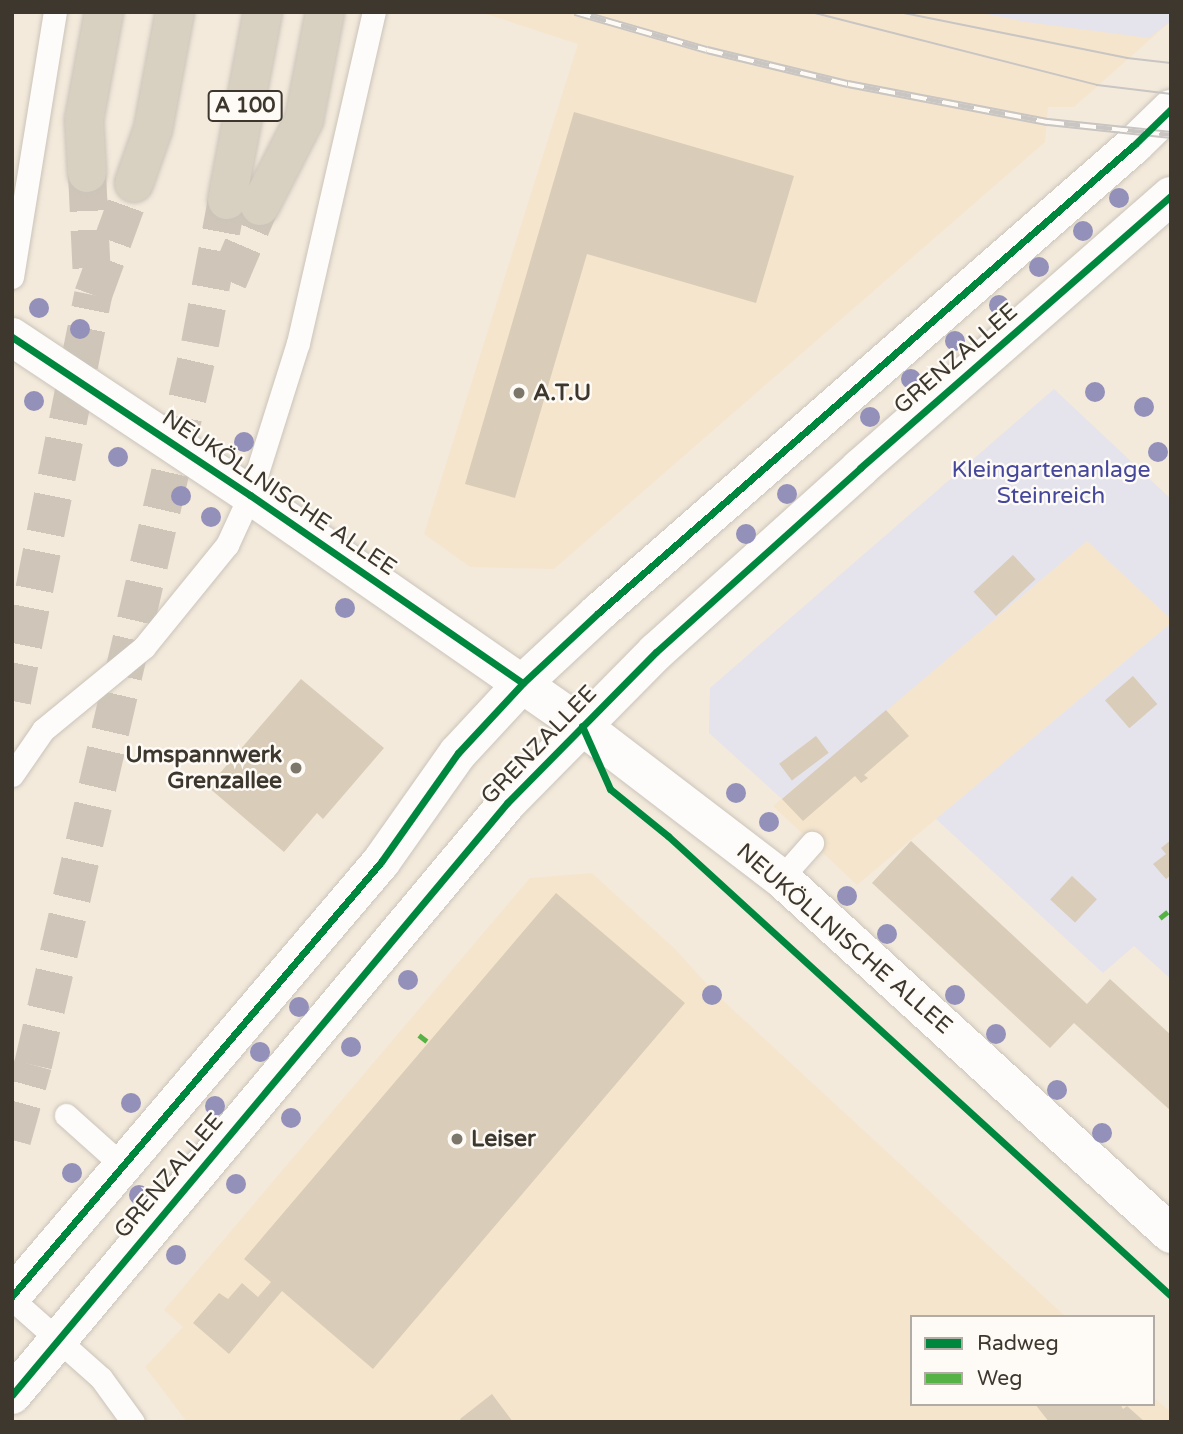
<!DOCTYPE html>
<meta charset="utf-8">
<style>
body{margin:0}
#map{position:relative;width:1183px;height:1434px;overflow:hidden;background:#f3eadc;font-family:"Varela Round",sans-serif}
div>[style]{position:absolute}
.built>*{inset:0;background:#f5e5cd}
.green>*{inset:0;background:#e5e3eb}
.building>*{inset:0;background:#d9ccb8;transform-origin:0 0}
.highway-tunnel>*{height:38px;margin-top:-19px;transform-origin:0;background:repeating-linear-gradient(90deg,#cfc6b9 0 38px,transparent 0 57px)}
.roads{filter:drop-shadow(0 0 2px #cbc4b9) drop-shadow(0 0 2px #cbc4b9)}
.lane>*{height:23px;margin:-11.5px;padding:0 11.5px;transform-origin:11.5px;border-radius:11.5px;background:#fdfcfa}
.street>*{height:38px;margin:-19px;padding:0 19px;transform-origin:19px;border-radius:19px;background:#fdfcfa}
.secondary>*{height:38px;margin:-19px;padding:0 19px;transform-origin:19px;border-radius:19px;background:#fdfcfa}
.highway>*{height:38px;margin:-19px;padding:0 19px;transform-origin:19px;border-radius:19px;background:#d8d0c1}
.tram>*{height:2px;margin:-1px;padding:0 1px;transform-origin:1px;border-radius:1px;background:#c8c5c2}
.rail>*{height:8px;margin-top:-4px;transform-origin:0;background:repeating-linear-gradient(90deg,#fefbf6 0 16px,#c8c5c2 0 32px);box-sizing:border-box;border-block:2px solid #c8c5c2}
.quiet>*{height:5px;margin-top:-2.5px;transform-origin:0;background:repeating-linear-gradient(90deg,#57b246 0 10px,transparent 0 15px)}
.cycleway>*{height:7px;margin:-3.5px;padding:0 3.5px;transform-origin:3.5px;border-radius:3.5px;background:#00873e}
.trees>*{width:20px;height:20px;margin:-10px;border-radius:50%;background:#9390b9}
.dots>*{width:19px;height:19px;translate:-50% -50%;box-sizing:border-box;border:4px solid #fefbf6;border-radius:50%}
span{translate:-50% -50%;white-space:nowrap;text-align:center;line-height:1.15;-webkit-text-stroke:5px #fefbf6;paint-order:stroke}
.shield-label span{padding:2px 5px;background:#fefbf6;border:2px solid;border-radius:5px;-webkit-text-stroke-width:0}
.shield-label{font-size:21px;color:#3d372d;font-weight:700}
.street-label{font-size:23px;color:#3d372d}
.poi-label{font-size:23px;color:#3d372d;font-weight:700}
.left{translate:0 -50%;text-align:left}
.right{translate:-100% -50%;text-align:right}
.park-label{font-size:23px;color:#45479d}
.frame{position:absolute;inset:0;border:14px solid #3d372d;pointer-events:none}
.legend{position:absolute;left:910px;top:1315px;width:245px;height:91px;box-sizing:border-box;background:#fefbf6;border:2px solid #b1ada6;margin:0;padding:9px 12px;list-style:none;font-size:21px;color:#3d372d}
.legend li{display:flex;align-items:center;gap:14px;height:35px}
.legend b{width:35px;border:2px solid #b1ada6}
</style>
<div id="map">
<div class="built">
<div style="clip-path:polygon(480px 12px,1171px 12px,1171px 21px,1074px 107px,1048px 107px,1045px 142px,554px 569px,470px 567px,424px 534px,578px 44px)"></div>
<div style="clip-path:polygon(1087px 541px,1171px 619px,1171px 623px,857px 885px,773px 806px)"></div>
<div style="clip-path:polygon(592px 873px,675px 949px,716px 994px,1066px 1317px,912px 1317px,912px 1404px,1153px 1404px,1153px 1397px,1171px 1412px,1171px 1422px,187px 1422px,145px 1367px,183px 1327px,164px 1310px,530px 878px)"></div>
</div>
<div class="green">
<div style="clip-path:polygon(978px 12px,1171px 12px,1171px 21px,1149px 38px,1026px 22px)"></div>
<div style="clip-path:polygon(1054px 389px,1171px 499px,1171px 619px,1087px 541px,782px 799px,709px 733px,710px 688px)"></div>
<div style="clip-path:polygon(1171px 623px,1171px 979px,1134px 946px,1103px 973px,936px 819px)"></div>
</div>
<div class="building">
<div style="clip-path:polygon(574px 112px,794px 176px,756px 303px,587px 254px,515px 498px,465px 484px)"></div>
<div style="left:1013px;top:555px;width:33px;height:54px;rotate:47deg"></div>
<div style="left:1133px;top:676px;width:37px;height:37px;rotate:49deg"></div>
<div style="clip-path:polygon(301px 679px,384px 748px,323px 819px,317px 813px,284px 852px,208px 787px)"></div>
<div style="clip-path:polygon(886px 710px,909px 736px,864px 775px,868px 778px,861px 783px,855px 776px,803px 821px,782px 799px)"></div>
<div style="left:816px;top:736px;width:21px;height:46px;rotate:53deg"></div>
<div style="clip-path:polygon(1171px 840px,1171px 875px,1166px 879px,1153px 864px,1166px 854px,1161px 848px)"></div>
<div style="clip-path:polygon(911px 841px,1087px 1004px,1110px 979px,1171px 1035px,1171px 1111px,1074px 1023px,1050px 1048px,872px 883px)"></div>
<div style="left:1072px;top:876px;width:34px;height:32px;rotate:43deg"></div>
<div style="clip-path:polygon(556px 893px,685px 1003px,373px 1369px,282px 1291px,229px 1354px,193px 1323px,219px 1293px,228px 1299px,242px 1283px,258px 1297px,271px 1282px,244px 1259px)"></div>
<div style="clip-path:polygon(492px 1394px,513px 1422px,462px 1422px,460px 1419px)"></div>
<div style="clip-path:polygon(1035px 1404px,1120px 1404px,1123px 1409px,1127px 1406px,1145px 1422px,1049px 1422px)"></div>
</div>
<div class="highway-tunnel">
<div style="left:87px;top:173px;width:105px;rotate:87.3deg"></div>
<div style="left:228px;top:281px;width:82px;rotate:-66.9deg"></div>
<div style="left:12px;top:701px;width:414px;rotate:-78.7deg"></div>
<div style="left:93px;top:295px;width:119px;rotate:-69.9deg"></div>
<div style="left:12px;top:1140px;width:78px;rotate:-74.4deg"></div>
<div style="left:33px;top:1065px;width:740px;rotate:-76.96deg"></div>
<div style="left:200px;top:344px;width:147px;rotate:-79.4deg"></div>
</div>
<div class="roads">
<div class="lane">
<div style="left:12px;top:277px;width:268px;rotate:-80.8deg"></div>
<div style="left:12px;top:775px;width:55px;rotate:-55.4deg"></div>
<div style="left:43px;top:730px;width:131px;rotate:-39.4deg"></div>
<div style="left:144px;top:647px;width:132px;rotate:-50.9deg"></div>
<div style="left:227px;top:545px;width:55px;rotate:-65.3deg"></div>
<div style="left:250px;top:495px;width:159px;rotate:-72.5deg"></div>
<div style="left:298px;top:343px;width:340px;rotate:-77.1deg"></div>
<div style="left:781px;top:878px;width:47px;rotate:-48.5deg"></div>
<div style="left:66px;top:1115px;width:76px;rotate:41.8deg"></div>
<div style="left:12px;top:1299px;width:119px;rotate:41.6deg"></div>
<div style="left:101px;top:1378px;width:54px;rotate:54deg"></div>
</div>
<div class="street">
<div style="left:582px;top:726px;width:250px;rotate:37.4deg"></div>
<div style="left:781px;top:878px;width:528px;rotate:42.39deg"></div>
</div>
<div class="secondary">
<div style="left:12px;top:337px;width:286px;rotate:33.6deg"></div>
<div style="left:250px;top:495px;width:404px;rotate:34.8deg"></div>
<div style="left:12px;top:1296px;width:570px;rotate:-49.63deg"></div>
<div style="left:381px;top:862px;width:133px;rotate:-54.8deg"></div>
<div style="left:458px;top:753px;width:96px;rotate:-47.1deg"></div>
<div style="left:523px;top:683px;width:103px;rotate:-43deg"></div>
<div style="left:598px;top:613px;width:712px;rotate:-41.13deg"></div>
<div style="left:1134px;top:145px;width:52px;rotate:-44.2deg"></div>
<div style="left:12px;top:1395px;width:772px;rotate:-50.1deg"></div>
<div style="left:507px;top:803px;width:212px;rotate:-45.4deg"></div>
<div style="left:656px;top:652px;width:275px;rotate:-42deg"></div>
<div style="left:860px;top:468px;width:413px;rotate:-41.2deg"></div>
</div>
<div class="highway">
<div style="left:87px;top:173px;width:53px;rotate:-93.2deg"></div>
<div style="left:84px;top:120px;width:110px;rotate:-79.5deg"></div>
<div style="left:134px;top:183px;width:57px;rotate:-70.6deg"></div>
<div style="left:153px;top:129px;width:119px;rotate:-79.4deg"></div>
<div style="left:227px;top:200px;width:191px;rotate:-79.2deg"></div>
<div style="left:260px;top:206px;width:97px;rotate:-62.9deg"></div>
<div style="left:304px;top:120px;width:110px;rotate:-79deg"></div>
</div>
</div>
<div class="tram">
<div style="left:811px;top:12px;width:295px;rotate:14.3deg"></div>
<div style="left:1097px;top:85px;width:75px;rotate:6.9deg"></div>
<div style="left:899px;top:12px;width:233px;rotate:11.4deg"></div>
<div style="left:1127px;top:58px;width:44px;rotate:6.5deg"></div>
</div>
<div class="rail">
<div style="left:575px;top:12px;width:137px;rotate:16.1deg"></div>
<div style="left:707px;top:50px;width:145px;rotate:13.6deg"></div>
<div style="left:848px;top:84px;width:204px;rotate:10.8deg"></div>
<div style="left:1048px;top:122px;width:124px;rotate:6deg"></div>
</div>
<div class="quiet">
<div style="left:1160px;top:918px;width:14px;rotate:-39deg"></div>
<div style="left:419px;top:1035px;width:11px;rotate:38deg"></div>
</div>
<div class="cycleway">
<div style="left:12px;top:337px;width:286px;rotate:33.6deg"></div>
<div style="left:250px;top:495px;width:331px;rotate:34.6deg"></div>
<div style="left:582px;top:726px;width:69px;rotate:66deg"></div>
<div style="left:610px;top:789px;width:75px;rotate:39deg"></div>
<div style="left:668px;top:836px;width:682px;rotate:42.44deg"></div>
<div style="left:12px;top:1296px;width:570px;rotate:-49.63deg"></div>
<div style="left:381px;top:862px;width:133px;rotate:-54.8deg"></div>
<div style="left:458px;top:753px;width:96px;rotate:-47.1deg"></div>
<div style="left:523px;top:683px;width:103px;rotate:-43deg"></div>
<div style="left:598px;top:613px;width:712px;rotate:-41.13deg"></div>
<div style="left:1134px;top:145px;width:52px;rotate:-44.2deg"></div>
<div style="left:12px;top:1395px;width:772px;rotate:-50.1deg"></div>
<div style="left:507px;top:803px;width:212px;rotate:-45.4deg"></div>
<div style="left:656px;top:652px;width:275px;rotate:-42deg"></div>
<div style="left:860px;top:468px;width:413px;rotate:-41.2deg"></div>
</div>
<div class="trees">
<div style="left:1119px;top:198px"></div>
<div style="left:1083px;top:231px"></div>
<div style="left:1039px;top:267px"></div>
<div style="left:999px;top:305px"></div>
<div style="left:39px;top:308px"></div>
<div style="left:80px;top:329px"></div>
<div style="left:955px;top:341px"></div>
<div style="left:911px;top:379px"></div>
<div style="left:1095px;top:392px"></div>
<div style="left:34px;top:401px"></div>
<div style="left:1144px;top:407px"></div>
<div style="left:870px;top:417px"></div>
<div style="left:244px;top:442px"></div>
<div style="left:1158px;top:452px"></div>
<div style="left:118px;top:457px"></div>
<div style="left:787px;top:494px"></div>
<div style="left:181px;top:496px"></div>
<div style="left:211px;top:517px"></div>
<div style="left:746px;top:534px"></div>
<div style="left:345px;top:608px"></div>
<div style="left:736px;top:793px"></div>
<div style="left:769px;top:822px"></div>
<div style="left:847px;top:896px"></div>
<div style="left:887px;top:934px"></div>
<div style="left:408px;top:980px"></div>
<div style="left:712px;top:995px"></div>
<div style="left:955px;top:995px"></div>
<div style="left:299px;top:1007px"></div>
<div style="left:996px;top:1034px"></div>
<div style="left:351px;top:1047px"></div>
<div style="left:260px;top:1052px"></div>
<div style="left:1057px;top:1090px"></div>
<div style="left:131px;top:1103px"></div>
<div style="left:215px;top:1106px"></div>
<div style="left:291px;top:1118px"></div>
<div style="left:1102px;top:1133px"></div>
<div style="left:72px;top:1173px"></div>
<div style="left:236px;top:1184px"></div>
<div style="left:139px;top:1195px"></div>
<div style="left:176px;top:1255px"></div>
</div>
<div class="dots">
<div style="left:519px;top:393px;background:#7d766a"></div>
<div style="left:296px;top:768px;background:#7d766a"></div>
<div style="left:457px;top:1139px;background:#7d766a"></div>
</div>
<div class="shield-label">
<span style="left:245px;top:106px">A 100</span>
</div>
<div class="street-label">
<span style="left:956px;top:359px;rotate:-41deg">GRENZALLEE</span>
<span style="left:279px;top:493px;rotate:34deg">NEUKÖLLNISCHE ALLEE</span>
<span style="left:539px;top:745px;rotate:-46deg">GRENZALLEE</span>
<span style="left:844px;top:939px;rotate:41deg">NEUKÖLLNISCHE ALLEE</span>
<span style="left:169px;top:1176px;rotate:-50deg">GRENZALLEE</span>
</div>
<div class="poi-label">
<span class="left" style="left:533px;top:393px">A.T.U</span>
<span class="right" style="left:282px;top:768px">Umspannwerk<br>Grenzallee</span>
<span class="left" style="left:471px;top:1139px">Leiser</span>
</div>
<div class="park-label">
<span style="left:1051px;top:483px">Kleingartenanlage<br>Steinreich</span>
</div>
<div class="frame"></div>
<ul class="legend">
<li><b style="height:9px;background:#00873e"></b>Radweg</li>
<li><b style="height:9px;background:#57b246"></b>Weg</li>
</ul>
</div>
